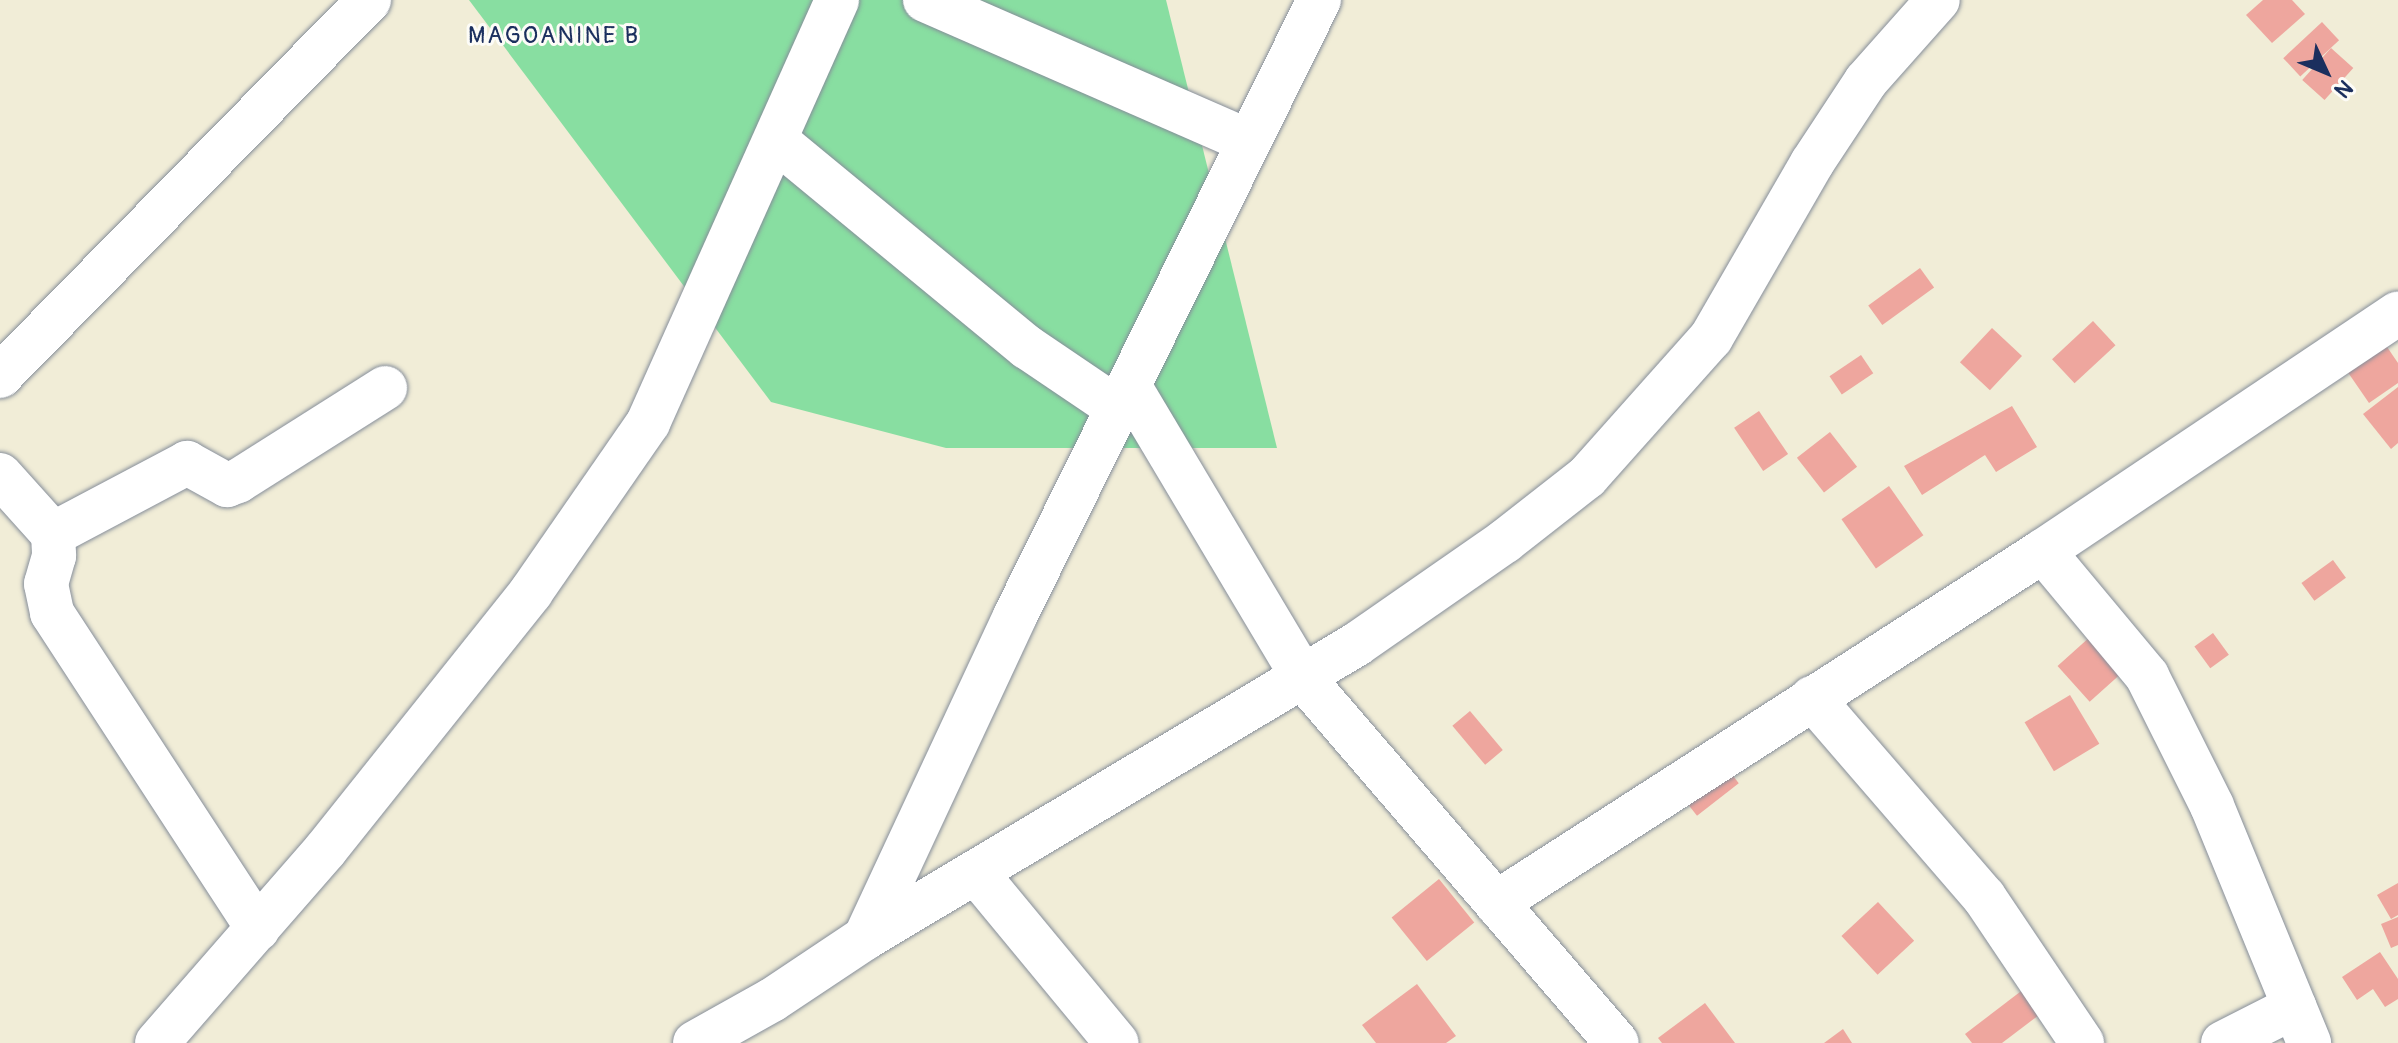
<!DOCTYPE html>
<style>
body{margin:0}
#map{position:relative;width:2398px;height:1043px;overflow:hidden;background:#f1edd7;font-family:Pangolin,sans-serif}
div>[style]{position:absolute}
.green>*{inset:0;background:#88dea1}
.building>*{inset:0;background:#eea69e;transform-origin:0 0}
.roads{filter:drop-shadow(0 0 2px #868e9a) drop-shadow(0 0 2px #868e9a)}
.minor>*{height:44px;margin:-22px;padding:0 22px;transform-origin:22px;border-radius:22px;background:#fff}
span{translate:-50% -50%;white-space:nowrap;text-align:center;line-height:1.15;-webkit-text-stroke:6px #fdfcf7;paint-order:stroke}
.neighbourhood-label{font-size:24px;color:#1b2f5e;letter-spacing:2px}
.north{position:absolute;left:2286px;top:32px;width:80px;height:80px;-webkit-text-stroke:6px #fdfcf7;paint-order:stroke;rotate:134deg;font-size:22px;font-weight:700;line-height:32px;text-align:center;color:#1b2f5e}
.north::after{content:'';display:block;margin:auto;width:28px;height:36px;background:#1b2f5e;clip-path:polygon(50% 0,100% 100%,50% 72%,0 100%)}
</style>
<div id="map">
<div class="green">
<div style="clip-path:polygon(469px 0,1166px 0,1277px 448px,946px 448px,771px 402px)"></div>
</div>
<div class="building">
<div style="clip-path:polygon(2263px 0,2292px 0,2305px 14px,2272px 43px,2246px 15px)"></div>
<div style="left:2322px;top:22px;width:25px;height:53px;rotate:47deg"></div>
<div style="left:2331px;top:48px;width:30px;height:43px;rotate:42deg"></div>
<div style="left:1920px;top:268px;width:24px;height:64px;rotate:54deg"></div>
<div style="left:2093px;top:321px;width:33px;height:56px;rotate:47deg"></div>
<div style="left:1992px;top:328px;width:41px;height:47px;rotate:43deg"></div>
<div style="clip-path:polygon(2385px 344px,2398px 363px,2398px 383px,2369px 403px,2347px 371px)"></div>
<div style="left:1861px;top:355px;width:22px;height:38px;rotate:56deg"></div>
<div style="clip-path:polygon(2398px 387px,2398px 443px,2391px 449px,2363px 414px)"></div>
<div style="clip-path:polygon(2012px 406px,2037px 447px,1996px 472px,1985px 455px,1922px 495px,1904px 466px)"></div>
<div style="left:1759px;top:411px;width:52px;height:30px;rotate:56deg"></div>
<div style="left:1830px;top:432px;width:44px;height:42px;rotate:52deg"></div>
<div style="left:1889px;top:486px;width:60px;height:58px;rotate:55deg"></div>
<div style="left:2333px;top:560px;width:22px;height:39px;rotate:54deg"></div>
<div style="left:2213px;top:633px;width:27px;height:23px;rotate:54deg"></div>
<div style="left:2091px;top:636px;width:48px;height:45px;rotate:48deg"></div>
<div style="left:2070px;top:695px;width:57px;height:53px;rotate:59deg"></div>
<div style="left:1470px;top:711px;width:51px;height:23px;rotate:50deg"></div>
<div style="left:1716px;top:754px;width:37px;height:53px;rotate:52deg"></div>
<div style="left:1439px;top:879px;width:56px;height:61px;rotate:51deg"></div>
<div style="clip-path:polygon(2398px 883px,2398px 915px,2391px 919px,2377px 895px)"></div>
<div style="left:1878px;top:902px;width:53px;height:50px;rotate:47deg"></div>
<div style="clip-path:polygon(2398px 917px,2398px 945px,2391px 948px,2381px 924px)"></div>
<div style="clip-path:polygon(2380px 952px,2398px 979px,2398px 999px,2385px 1007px,2373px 989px,2357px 1000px,2342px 977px)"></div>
<div style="clip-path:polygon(2033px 982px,2051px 1006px,2002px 1043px,1972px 1043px,1965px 1034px)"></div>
<div style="clip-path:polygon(1417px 984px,1456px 1036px,1446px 1043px,1376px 1043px,1362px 1025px)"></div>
<div style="clip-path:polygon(1705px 1003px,1735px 1043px,1662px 1043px,1658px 1038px)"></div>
<div style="clip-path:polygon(1843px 1029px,1852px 1043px,1824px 1043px)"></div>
</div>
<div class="roads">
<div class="minor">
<div style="left:925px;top:0;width:352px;rotate:23.6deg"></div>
<div style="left:778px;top:142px;width:323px;rotate:39.5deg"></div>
<div style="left:1027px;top:347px;width:112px;rotate:34.1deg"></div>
<div style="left:0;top:376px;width:527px;rotate:-45.54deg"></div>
<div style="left:1131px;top:389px;width:336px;rotate:59.2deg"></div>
<div style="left:1303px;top:678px;width:481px;rotate:49.3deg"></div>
<div style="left:0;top:475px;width:79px;rotate:48.1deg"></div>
<div style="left:53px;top:534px;width:22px;rotate:87deg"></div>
<div style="left:54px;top:556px;width:29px;rotate:106deg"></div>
<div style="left:46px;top:584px;width:30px;rotate:78deg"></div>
<div style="left:52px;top:613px;width:377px;rotate:56.9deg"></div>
<div style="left:53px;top:534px;width:152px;rotate:-27.9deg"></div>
<div style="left:187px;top:463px;width:46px;rotate:28.8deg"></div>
<div style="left:227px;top:485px;width:12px;rotate:-20deg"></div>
<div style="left:238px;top:481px;width:174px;rotate:-32.3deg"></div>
<div style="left:2043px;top:551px;width:163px;rotate:50.2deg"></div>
<div style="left:2147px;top:676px;width:145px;rotate:63.4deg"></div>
<div style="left:2212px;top:806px;width:256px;rotate:67.7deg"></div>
<div style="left:1812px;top:698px;width:263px;rotate:49.2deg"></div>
<div style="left:1984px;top:897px;width:176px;rotate:56.1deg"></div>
<div style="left:977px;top:874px;width:219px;rotate:50.4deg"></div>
<div style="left:1496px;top:903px;width:650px;rotate:-32.76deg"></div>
<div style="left:2043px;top:551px;width:427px;rotate:-33.8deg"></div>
<div style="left:865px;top:938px;width:573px;rotate:-30.86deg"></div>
<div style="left:1357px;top:644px;width:180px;rotate:-34.8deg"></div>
<div style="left:1505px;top:541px;width:104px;rotate:-38deg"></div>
<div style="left:1587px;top:477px;width:186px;rotate:-48.3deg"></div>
<div style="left:1711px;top:338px;width:202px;rotate:-60deg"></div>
<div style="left:1812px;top:163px;width:98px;rotate:-56.6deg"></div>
<div style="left:1866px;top:81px;width:108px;rotate:-48.4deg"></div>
<div style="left:157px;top:1043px;width:257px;rotate:-48.9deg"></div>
<div style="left:326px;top:849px;width:329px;rotate:-51.4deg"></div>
<div style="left:531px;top:592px;width:206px;rotate:-55.3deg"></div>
<div style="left:648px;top:423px;width:463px;rotate:-65.9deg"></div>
<div style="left:695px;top:1043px;width:88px;rotate:-29.2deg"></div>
<div style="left:772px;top:1000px;width:112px;rotate:-33.7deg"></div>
<div style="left:865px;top:938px;width:355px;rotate:-65deg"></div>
<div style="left:1015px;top:616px;width:687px;rotate:-63.73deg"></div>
<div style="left:2223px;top:1043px;width:80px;rotate:-26.9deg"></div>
</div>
</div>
<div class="neighbourhood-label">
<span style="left:554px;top:36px">MAGOANINE B</span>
</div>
<div class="north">N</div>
</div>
